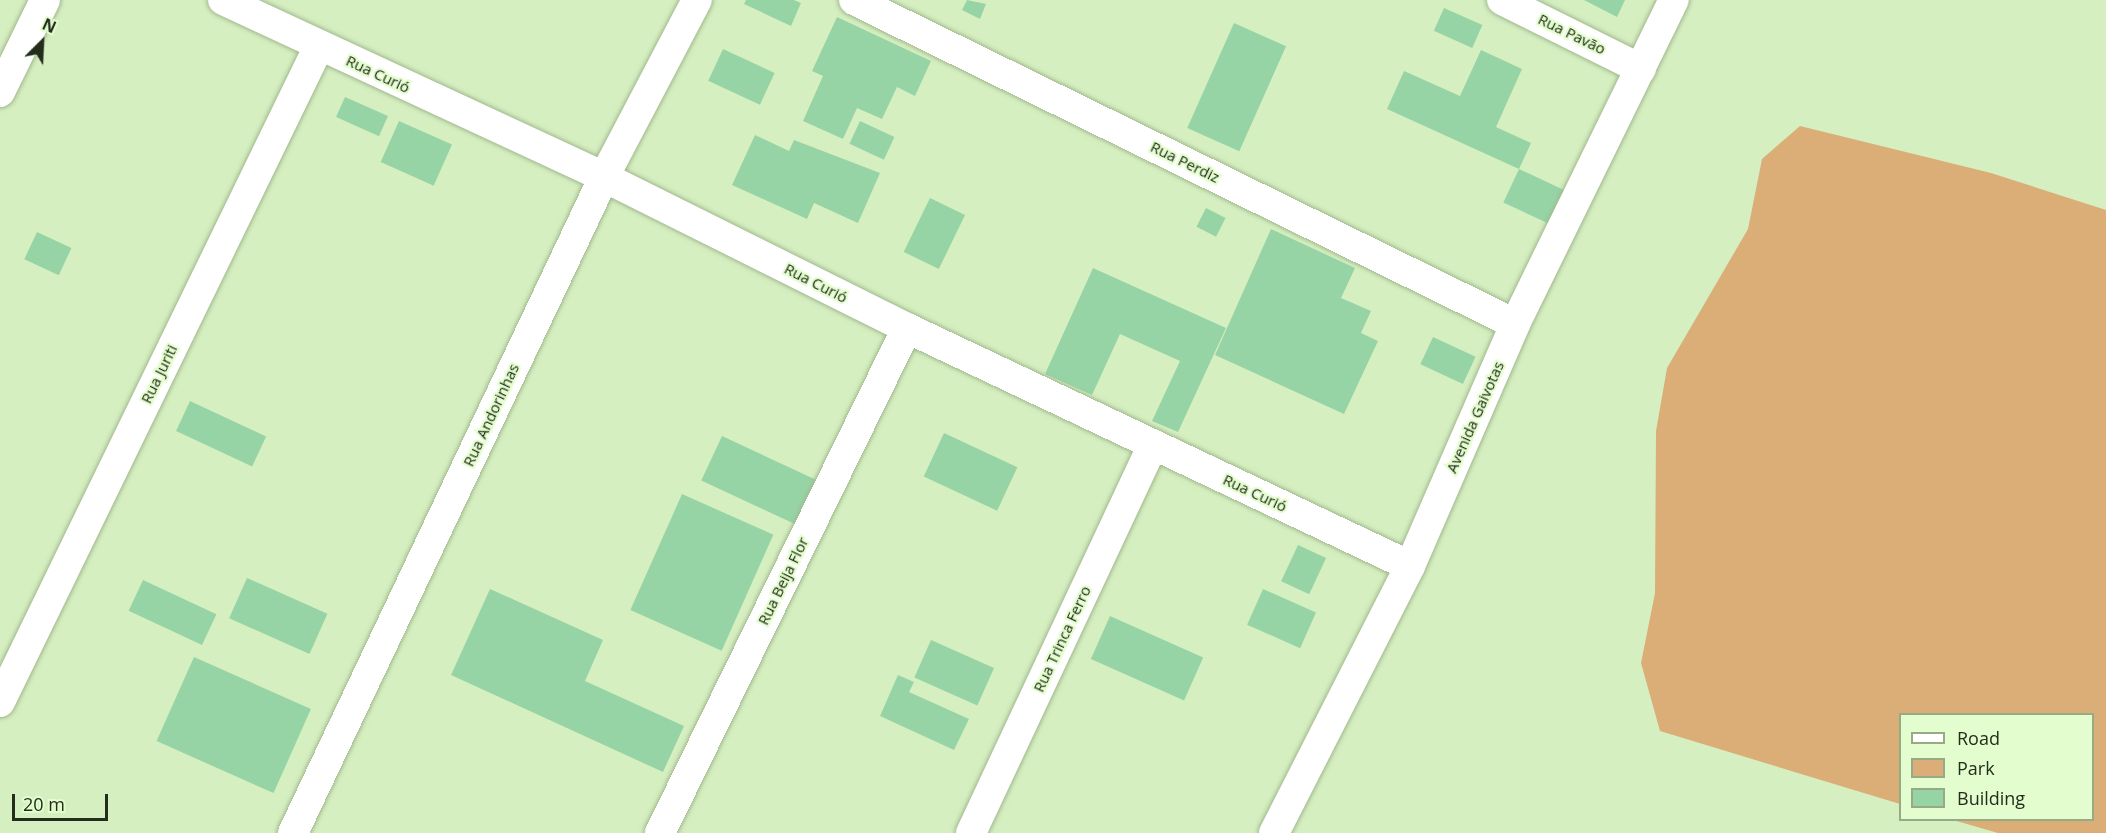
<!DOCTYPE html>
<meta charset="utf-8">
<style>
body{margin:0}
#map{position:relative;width:2106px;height:833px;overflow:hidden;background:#d6efc1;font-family:"Open Sans",sans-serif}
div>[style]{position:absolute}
.green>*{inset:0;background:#dbae78}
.building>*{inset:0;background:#97d4a5;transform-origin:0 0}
.roads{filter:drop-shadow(0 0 2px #a0b88d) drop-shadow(0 0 2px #a0b88d)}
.minor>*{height:30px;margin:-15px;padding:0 15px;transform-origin:15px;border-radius:15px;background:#fff}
span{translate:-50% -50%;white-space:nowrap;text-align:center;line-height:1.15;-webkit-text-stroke:4.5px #e3fdce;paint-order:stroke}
.street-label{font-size:15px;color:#232d1b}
.legend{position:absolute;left:1899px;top:713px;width:195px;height:108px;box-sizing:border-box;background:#e3fdce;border:2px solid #96aa86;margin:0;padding:8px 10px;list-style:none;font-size:18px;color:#232d1b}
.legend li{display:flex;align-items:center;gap:12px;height:30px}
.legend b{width:30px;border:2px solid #96aa86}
.north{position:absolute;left:12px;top:12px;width:60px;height:60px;-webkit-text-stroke:4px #e3fdce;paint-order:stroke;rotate:24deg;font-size:16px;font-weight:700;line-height:24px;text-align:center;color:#232d1b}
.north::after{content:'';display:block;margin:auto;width:21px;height:27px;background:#232d1b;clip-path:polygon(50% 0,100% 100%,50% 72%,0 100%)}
.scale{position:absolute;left:12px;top:794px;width:96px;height:27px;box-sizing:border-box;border:3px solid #232d1b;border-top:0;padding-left:8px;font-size:18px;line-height:21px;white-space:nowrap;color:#232d1b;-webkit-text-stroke:4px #e3fdce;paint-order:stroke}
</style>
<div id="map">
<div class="green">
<div style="clip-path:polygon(1800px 126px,1991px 173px,2106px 210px,2106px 833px,1998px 833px,1953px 820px,2092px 820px,2092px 714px,1900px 714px,1900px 804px,1660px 731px,1641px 663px,1655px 593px,1656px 431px,1667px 368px,1748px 229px,1762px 159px)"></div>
</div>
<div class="building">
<div style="clip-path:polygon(746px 0,794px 0,801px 3px,791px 26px,744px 4px)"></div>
<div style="clip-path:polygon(967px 0,986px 4px,980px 19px,962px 10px)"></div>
<div style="clip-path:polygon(1584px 0,1625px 0,1617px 17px)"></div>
<div style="left:1444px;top:8px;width:42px;height:25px;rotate:24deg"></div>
<div style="clip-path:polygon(837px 17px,931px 61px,915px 96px,897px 87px,882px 119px,857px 108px,843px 139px,803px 121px,823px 76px,812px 71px)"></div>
<div style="left:1234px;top:23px;width:57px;height:115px;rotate:24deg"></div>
<div style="left:723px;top:49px;width:57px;height:35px;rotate:25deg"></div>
<div style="clip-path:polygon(1481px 50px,1522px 69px,1496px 127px,1531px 143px,1519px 169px,1387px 109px,1404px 71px,1460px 96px)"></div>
<div style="left:345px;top:97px;width:47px;height:22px;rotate:24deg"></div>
<div style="left:399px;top:121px;width:58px;height:45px;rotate:24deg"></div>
<div style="left:860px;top:121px;width:38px;height:25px;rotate:25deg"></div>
<div style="clip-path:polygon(755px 135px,789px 151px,794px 140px,880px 173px,858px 223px,814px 203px,807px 219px,732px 185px)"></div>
<div style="left:1519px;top:169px;width:55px;height:37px;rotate:25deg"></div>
<div style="left:930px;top:198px;width:39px;height:60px;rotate:26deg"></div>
<div style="left:1206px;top:208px;width:22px;height:21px;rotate:27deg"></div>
<div style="clip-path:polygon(1271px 229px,1355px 268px,1341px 298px,1371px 311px,1361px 333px,1378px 341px,1344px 414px,1215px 355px)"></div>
<div style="left:37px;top:232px;width:38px;height:30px;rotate:25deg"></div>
<div style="clip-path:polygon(1093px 268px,1226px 328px,1178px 432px,1152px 421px,1180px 361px,1120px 334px,1092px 395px,1045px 374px)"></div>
<div style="left:1433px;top:337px;width:47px;height:30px;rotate:25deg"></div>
<div style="left:190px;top:401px;width:84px;height:33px;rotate:25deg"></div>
<div style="left:944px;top:433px;width:81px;height:48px;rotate:25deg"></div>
<div style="left:722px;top:436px;width:109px;height:49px;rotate:25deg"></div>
<div style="left:682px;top:494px;width:100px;height:127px;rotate:24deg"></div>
<div style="left:1298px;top:545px;width:31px;height:40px;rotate:25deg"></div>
<div style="left:247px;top:578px;width:88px;height:44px;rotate:24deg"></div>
<div style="left:143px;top:580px;width:81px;height:34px;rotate:25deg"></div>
<div style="clip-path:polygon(490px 589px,603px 640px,585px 681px,684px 726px,663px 772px,451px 675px)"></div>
<div style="left:1263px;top:589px;width:58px;height:39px;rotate:24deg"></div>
<div style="left:1110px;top:616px;width:102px;height:47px;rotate:24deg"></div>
<div style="left:931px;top:640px;width:69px;height:41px;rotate:24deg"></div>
<div style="left:194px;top:657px;width:128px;height:92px;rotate:24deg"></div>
<div style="clip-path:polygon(898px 675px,914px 682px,909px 692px,969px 719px,954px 750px,880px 716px)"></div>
</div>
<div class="roads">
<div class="minor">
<div style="left:223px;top:0;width:420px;rotate:24.9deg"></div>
<div style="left:604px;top:177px;width:339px;rotate:26.5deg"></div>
<div style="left:907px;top:328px;width:556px;rotate:25.32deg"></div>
<div style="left:854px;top:0;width:736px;rotate:26.11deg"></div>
<div style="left:1502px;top:0;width:155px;rotate:26.4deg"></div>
<div style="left:0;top:92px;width:102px;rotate:-63.9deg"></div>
<div style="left:0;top:702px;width:729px;rotate:-64.07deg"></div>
<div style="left:293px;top:833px;width:726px;rotate:-64.64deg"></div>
<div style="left:604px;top:177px;width:200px;rotate:-62.3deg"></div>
<div style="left:660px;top:833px;width:562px;rotate:-63.94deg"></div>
<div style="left:971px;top:833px;width:429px;rotate:-64.9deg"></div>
<div style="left:1274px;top:833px;width:300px;rotate:-63deg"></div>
<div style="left:1410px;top:566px;width:264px;rotate:-66.5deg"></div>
<div style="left:1515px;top:324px;width:361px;rotate:-63.9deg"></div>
</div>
</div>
<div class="street-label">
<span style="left:1572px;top:34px;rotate:26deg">Rua Pavão</span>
<span style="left:378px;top:74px;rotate:25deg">Rua Curió</span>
<span style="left:1185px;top:162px;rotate:26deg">Rua Perdiz</span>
<span style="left:816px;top:283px;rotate:27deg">Rua Curió</span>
<span style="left:159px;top:374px;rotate:-64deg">Rua Juriti</span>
<span style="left:491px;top:415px;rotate:-65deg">Rua Andorinhas</span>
<span style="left:1475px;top:417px;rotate:-66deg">Avenida Gaivotas</span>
<span style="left:1255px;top:493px;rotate:25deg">Rua Curió</span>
<span style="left:783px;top:581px;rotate:-64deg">Rua Beija Flor</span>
<span style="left:1062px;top:639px;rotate:-65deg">Rua Trinca Ferro</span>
</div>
<ul class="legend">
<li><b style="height:8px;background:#fff"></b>Road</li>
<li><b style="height:16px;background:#dbae78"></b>Park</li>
<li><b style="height:16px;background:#97d4a5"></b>Building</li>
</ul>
<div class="north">N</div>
<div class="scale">20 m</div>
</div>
